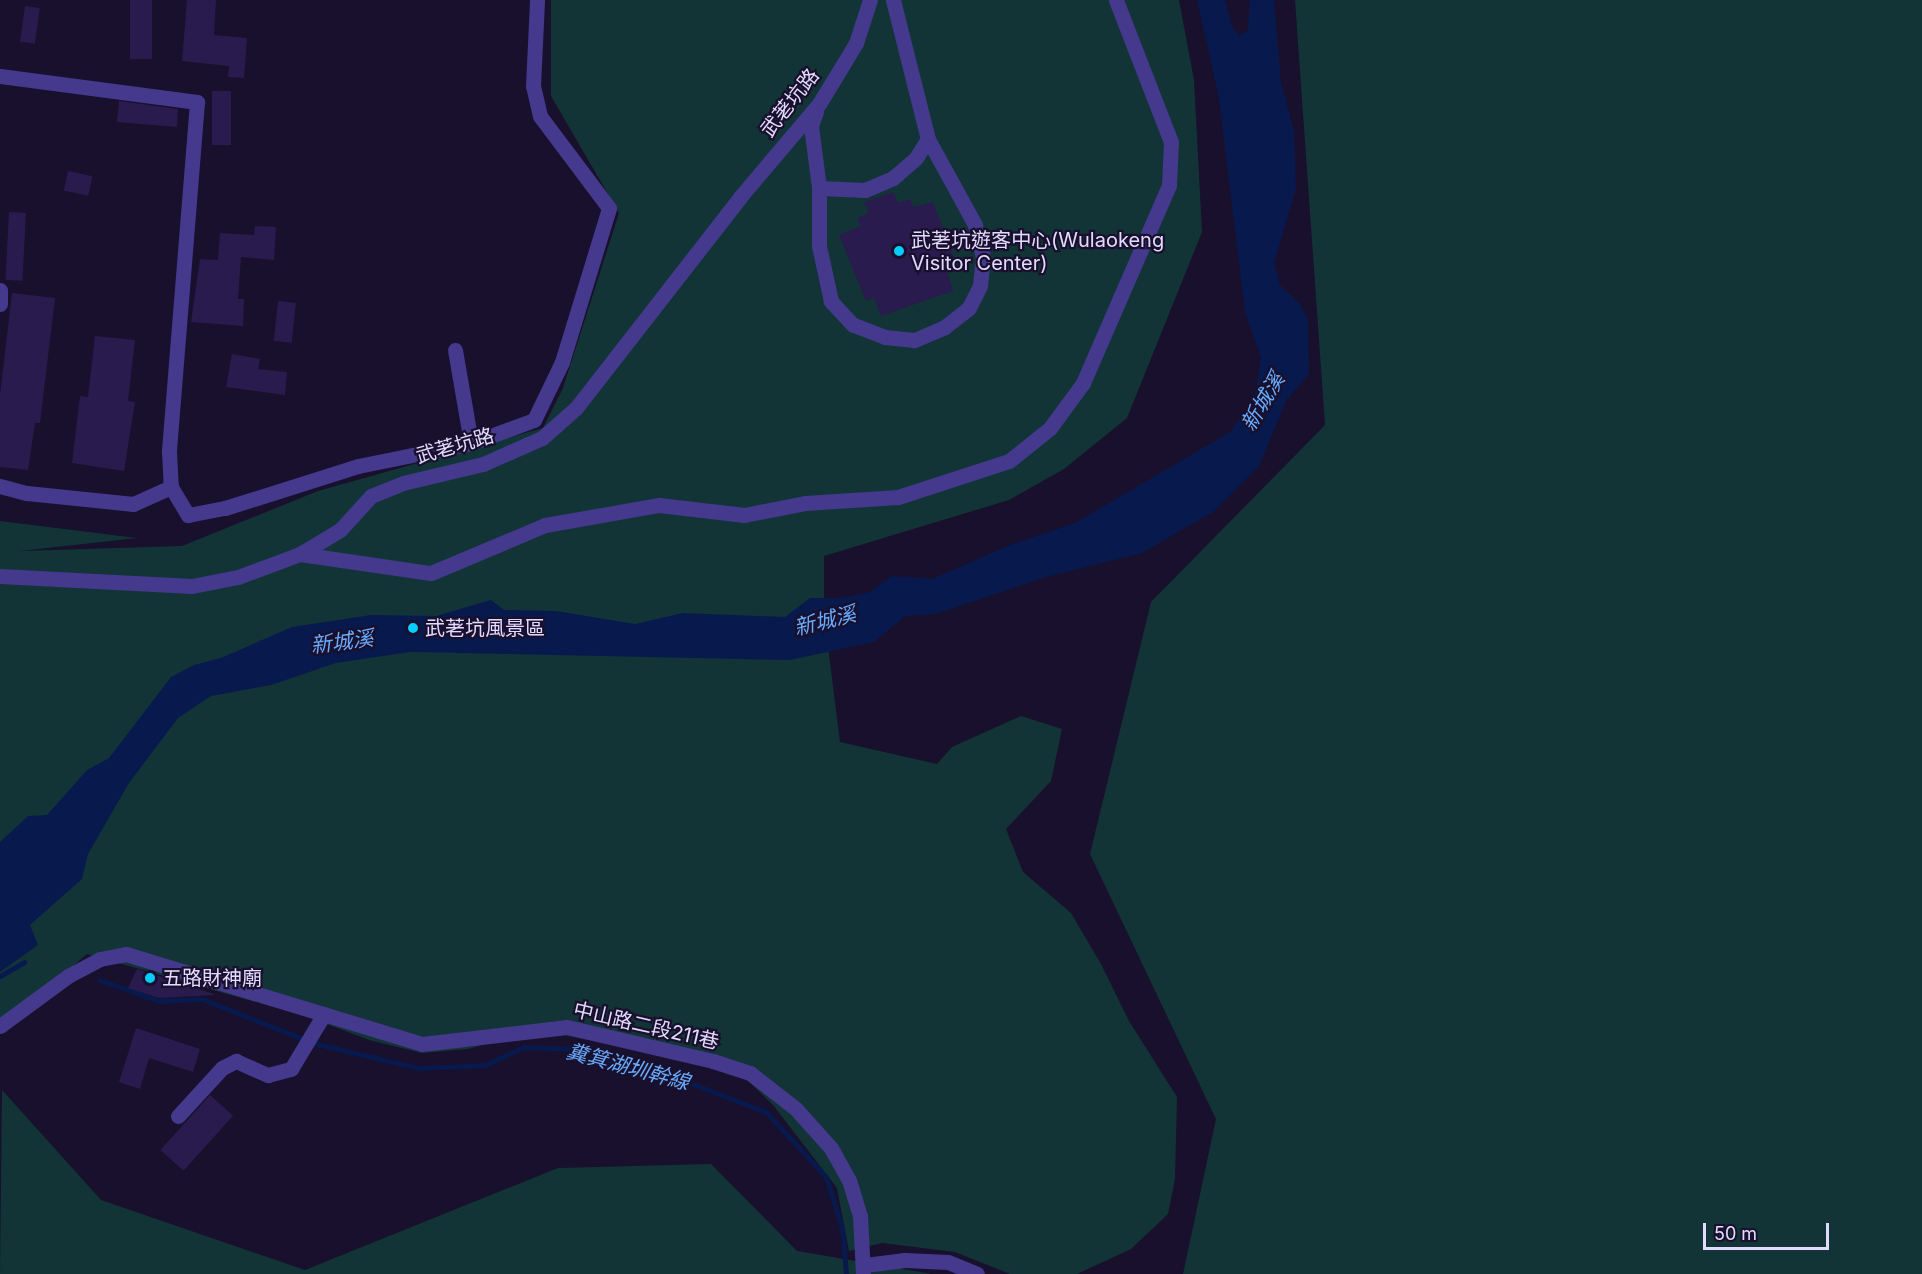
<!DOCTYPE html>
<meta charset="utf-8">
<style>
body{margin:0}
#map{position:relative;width:1922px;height:1274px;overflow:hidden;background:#18102c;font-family:Inter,"Noto Sans TC",sans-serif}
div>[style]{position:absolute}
.green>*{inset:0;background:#123437}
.water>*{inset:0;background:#081a4d}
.stream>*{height:5px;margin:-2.5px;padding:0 2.5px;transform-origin:2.5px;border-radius:2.5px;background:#081a4d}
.building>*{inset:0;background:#2a1b4e;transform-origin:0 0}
.minor>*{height:15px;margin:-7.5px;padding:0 7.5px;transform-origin:7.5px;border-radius:7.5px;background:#44398d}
.dots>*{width:16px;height:16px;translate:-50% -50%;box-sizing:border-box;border:3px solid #18102c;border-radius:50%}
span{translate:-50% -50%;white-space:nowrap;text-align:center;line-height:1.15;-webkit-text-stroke:4.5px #18102c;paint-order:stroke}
.street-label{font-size:20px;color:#e3dbff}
.poi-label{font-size:20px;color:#e3dbff}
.left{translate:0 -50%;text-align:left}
.water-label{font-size:21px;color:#69abff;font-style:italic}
.scale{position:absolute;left:1703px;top:1223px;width:126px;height:27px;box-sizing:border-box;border:3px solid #e3dbff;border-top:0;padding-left:8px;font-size:18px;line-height:21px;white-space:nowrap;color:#e3dbff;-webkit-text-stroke:4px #18102c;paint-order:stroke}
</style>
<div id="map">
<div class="green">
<div style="clip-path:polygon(551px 0,1179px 0,1194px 80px,1202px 232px,1127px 418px,1064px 469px,1009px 500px,824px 556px,824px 615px,840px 742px,937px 764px,952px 747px,1021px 716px,1062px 729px,1051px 781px,1006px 829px,1023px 872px,1071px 913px,1101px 964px,1129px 1021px,1177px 1097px,1175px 1179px,1168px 1214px,1131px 1249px,1077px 1274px,1010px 1274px,955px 1252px,882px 1243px,849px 1251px,837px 1188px,773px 1105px,744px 1077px,682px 1059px,564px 1035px,525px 1033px,468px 1049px,422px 1053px,369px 1040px,308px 1017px,87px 954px,0 1030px,0 521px,137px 538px,20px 551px,182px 546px,318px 491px,543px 428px,563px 388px,619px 213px,551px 96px)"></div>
<div style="clip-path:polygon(1295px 0,1922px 0,1922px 1274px,1183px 1274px,1216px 1119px,1090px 854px,1151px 602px,1325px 425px)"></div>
<div style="clip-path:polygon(2px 1090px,101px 1200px,305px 1270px,558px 1168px,711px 1164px,797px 1251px,932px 1274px,0 1274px)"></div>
</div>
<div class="water">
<div style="clip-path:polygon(1197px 0,1225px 0,1232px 26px,1239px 36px,1248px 30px,1250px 0,1274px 0,1281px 82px,1294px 132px,1296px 189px,1274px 263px,1280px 285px,1301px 305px,1308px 319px,1309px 374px,1286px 401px,1259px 466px,1213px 512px,1142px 553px,1046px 577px,936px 614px,905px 616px,874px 642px,790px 660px,410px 652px,336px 663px,271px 685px,211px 696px,178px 718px,129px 783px,88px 854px,82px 879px,30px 925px,38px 945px,0 972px,0 842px,28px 816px,47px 815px,87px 770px,109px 758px,171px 677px,194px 665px,221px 658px,292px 627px,371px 615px,436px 616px,491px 600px,504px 610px,556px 611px,635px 624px,683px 613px,785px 617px,810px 598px,843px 598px,870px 592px,891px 576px,932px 579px,1010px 545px,1075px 523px,1230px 432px,1255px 396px,1261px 358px,1245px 312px,1219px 98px)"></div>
</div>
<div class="stream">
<div style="left:0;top:976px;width:28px;rotate:-30deg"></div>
<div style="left:100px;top:980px;width:63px;rotate:19.6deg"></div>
<div style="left:159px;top:1001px;width:43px;rotate:-2.7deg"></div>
<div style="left:202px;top:999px;width:119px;rotate:21.6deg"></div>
<div style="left:313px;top:1043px;width:109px;rotate:13.3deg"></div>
<div style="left:419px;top:1068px;width:66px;rotate:-2.6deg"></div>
<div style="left:485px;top:1065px;width:43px;rotate:-24.8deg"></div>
<div style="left:524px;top:1047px;width:52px;rotate:2.2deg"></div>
<div style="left:576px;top:1049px;width:53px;rotate:20.8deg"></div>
<div style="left:626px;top:1068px;width:69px;rotate:13.4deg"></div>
<div style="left:693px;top:1084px;width:78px;rotate:21deg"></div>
<div style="left:766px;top:1112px;width:88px;rotate:47.3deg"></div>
<div style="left:826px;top:1177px;width:53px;rotate:72.6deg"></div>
<div style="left:842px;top:1228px;width:46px;rotate:85deg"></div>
</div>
<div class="building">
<div style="left:130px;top:0;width:22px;height:59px"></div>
<div style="clip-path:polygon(187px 0,216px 0,214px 35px,247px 38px,244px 78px,228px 77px,229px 66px,182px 61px)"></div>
<div style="left:25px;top:6px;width:15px;height:36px;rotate:8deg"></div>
<div style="left:212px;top:91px;width:19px;height:54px"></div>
<div style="clip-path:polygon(119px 101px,178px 109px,177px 127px,117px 122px)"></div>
<div style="left:68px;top:171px;width:25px;height:20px;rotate:12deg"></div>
<div style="clip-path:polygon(893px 192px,898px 203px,910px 199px,913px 207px,933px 202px,958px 267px,947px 271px,953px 291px,881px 316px,874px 298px,866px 301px,839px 235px,861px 226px,857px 218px,869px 213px,864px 202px)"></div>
<div style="left:9px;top:212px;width:17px;height:68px;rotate:3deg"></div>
<div style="clip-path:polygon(255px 226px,276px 227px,274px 260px,241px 257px,238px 299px,244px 299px,243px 326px,191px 322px,200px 259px,218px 260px,220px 233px,254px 235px)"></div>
<div style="clip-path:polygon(12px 293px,55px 298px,40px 423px,35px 423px,28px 470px,0 467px,0 395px)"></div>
<div style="left:278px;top:301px;width:18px;height:40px;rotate:6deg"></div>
<div style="clip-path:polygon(95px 336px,135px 340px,128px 401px,135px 402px,124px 471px,72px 463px,80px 396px,88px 397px)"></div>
<div style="clip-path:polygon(232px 354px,260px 359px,258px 369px,287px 372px,285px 395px,226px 387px)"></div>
<div style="clip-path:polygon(137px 969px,214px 994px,214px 995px,159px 998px,128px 988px)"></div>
<div style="clip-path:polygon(136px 1028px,200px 1049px,193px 1072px,149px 1058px,140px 1089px,119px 1082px)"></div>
<div style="left:210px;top:1095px;width:31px;height:74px;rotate:42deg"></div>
</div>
<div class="minor">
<div style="left:893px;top:0;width:143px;rotate:75.9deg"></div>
<div style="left:928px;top:139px;width:98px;rotate:61.3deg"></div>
<div style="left:975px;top:225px;width:33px;rotate:76deg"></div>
<div style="left:983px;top:257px;width:29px;rotate:96deg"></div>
<div style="left:980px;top:286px;width:25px;rotate:117deg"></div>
<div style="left:969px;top:308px;width:31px;rotate:142deg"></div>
<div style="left:945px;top:327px;width:34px;rotate:157deg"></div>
<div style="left:914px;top:340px;width:29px;rotate:-174deg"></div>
<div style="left:885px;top:337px;width:34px;rotate:-159deg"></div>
<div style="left:853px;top:325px;width:33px;rotate:-133deg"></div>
<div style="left:831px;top:301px;width:56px;rotate:-102.3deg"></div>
<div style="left:819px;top:246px;width:58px;rotate:-90deg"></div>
<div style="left:819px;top:188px;width:46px;rotate:2.5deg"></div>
<div style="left:865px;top:190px;width:30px;rotate:-23deg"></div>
<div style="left:893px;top:178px;width:30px;rotate:-41deg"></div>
<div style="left:916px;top:158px;width:22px;rotate:-58deg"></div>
<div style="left:0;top:76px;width:199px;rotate:7.5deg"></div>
<div style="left:197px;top:102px;width:351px;rotate:94.6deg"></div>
<div style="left:169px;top:452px;width:35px;rotate:87deg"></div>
<div style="left:171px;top:487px;width:33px;rotate:59deg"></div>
<div style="left:188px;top:515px;width:38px;rotate:-11deg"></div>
<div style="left:225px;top:508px;width:139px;rotate:-17.5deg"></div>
<div style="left:358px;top:466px;width:115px;rotate:-11.5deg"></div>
<div style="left:471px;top:443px;width:67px;rotate:-20.1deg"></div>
<div style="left:534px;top:420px;width:64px;rotate:-64.2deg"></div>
<div style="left:562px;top:362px;width:161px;rotate:-73deg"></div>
<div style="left:609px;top:208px;width:115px;rotate:-126.9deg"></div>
<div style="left:540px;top:116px;width:31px;rotate:-103deg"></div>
<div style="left:533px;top:86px;width:86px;rotate:-87.3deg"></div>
<div style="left:816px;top:112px;width:15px;rotate:110deg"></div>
<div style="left:811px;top:126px;width:63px;rotate:82.6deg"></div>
<div style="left:0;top:290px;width:14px;rotate:90deg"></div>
<div style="left:455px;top:350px;width:94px;rotate:80.2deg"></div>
<div style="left:0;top:486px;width:28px;rotate:15deg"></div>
<div style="left:27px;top:493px;width:107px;rotate:5.9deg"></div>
<div style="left:133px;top:504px;width:42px;rotate:-24.1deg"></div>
<div style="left:300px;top:554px;width:132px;rotate:8.3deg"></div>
<div style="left:431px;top:573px;width:124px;rotate:-22.8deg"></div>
<div style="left:545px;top:525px;width:116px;rotate:-10deg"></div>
<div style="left:659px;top:505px;width:86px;rotate:6.7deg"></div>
<div style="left:744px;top:515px;width:62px;rotate:-11.1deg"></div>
<div style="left:805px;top:503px;width:93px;rotate:-3.7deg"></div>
<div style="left:898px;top:497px;width:117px;rotate:-18deg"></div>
<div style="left:1009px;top:461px;width:53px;rotate:-38.8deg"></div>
<div style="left:1050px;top:428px;width:56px;rotate:-53.7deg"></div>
<div style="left:1083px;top:383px;width:216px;rotate:-66.5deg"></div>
<div style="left:1169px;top:185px;width:43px;rotate:-87.3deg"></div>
<div style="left:1171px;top:142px;width:152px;rotate:-111.2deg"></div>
<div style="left:0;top:576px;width:192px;rotate:3deg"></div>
<div style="left:192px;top:586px;width:47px;rotate:-11.1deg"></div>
<div style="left:238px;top:577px;width:66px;rotate:-20.4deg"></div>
<div style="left:300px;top:554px;width:47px;rotate:-31deg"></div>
<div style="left:340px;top:530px;width:46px;rotate:-47.6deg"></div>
<div style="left:371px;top:496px;width:35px;rotate:-22deg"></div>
<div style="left:403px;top:483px;width:82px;rotate:-13.4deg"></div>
<div style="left:483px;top:464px;width:64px;rotate:-23.8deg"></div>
<div style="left:542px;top:438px;width:45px;rotate:-41.4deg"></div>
<div style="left:576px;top:408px;width:267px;rotate:-52.1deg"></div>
<div style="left:740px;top:197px;width:122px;rotate:-49.7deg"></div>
<div style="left:819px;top:104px;width:71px;rotate:-58.8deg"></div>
<div style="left:856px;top:43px;width:45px;rotate:-72deg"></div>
<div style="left:0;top:1026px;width:84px;rotate:-36.3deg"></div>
<div style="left:68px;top:976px;width:36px;rotate:-28deg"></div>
<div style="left:100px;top:959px;width:26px;rotate:-11deg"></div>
<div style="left:126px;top:954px;width:309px;rotate:16.9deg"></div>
<div style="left:422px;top:1044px;width:146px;rotate:-6.7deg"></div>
<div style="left:567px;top:1027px;width:150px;rotate:13.1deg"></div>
<div style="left:713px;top:1061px;width:39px;rotate:18deg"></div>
<div style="left:750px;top:1073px;width:58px;rotate:38deg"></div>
<div style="left:796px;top:1109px;width:52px;rotate:48.1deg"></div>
<div style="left:831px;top:1148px;width:37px;rotate:61deg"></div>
<div style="left:849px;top:1180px;width:38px;rotate:73deg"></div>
<div style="left:860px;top:1216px;width:58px;rotate:87deg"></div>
<div style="left:178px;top:1116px;width:65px;rotate:-47.5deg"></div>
<div style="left:222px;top:1068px;width:16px;rotate:-27deg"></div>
<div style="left:236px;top:1061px;width:35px;rotate:24deg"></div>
<div style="left:268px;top:1075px;width:24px;rotate:-15deg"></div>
<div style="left:291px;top:1069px;width:64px;rotate:-59deg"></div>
<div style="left:865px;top:1265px;width:40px;rotate:-7.1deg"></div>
<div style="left:905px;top:1260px;width:43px;rotate:2.7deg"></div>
<div style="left:948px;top:1262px;width:31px;rotate:22deg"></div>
</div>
<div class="dots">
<div style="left:899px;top:251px;background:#07cdff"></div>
<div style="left:413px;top:628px;background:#07cdff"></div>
<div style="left:150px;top:978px;background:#07cdff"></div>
</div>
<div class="street-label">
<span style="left:790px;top:103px;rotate:-52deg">武荖坑路</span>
<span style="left:455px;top:446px;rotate:-16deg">武荖坑路</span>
<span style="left:646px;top:1026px;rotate:13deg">中山路二段211巷</span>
</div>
<div class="poi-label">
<span class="left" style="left:911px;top:252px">武荖坑遊客中心(Wulaokeng<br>Visitor Center)</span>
<span class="left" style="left:425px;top:628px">武荖坑風景區</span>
<span class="left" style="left:162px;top:978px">五路財神廟</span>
</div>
<div class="water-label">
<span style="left:1263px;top:402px;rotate:-59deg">新城溪</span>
<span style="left:825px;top:621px;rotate:-14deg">新城溪</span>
<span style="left:342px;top:642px;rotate:-7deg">新城溪</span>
<span style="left:628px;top:1067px;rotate:15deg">糞箕湖圳幹線</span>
</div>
<div class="scale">50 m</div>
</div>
